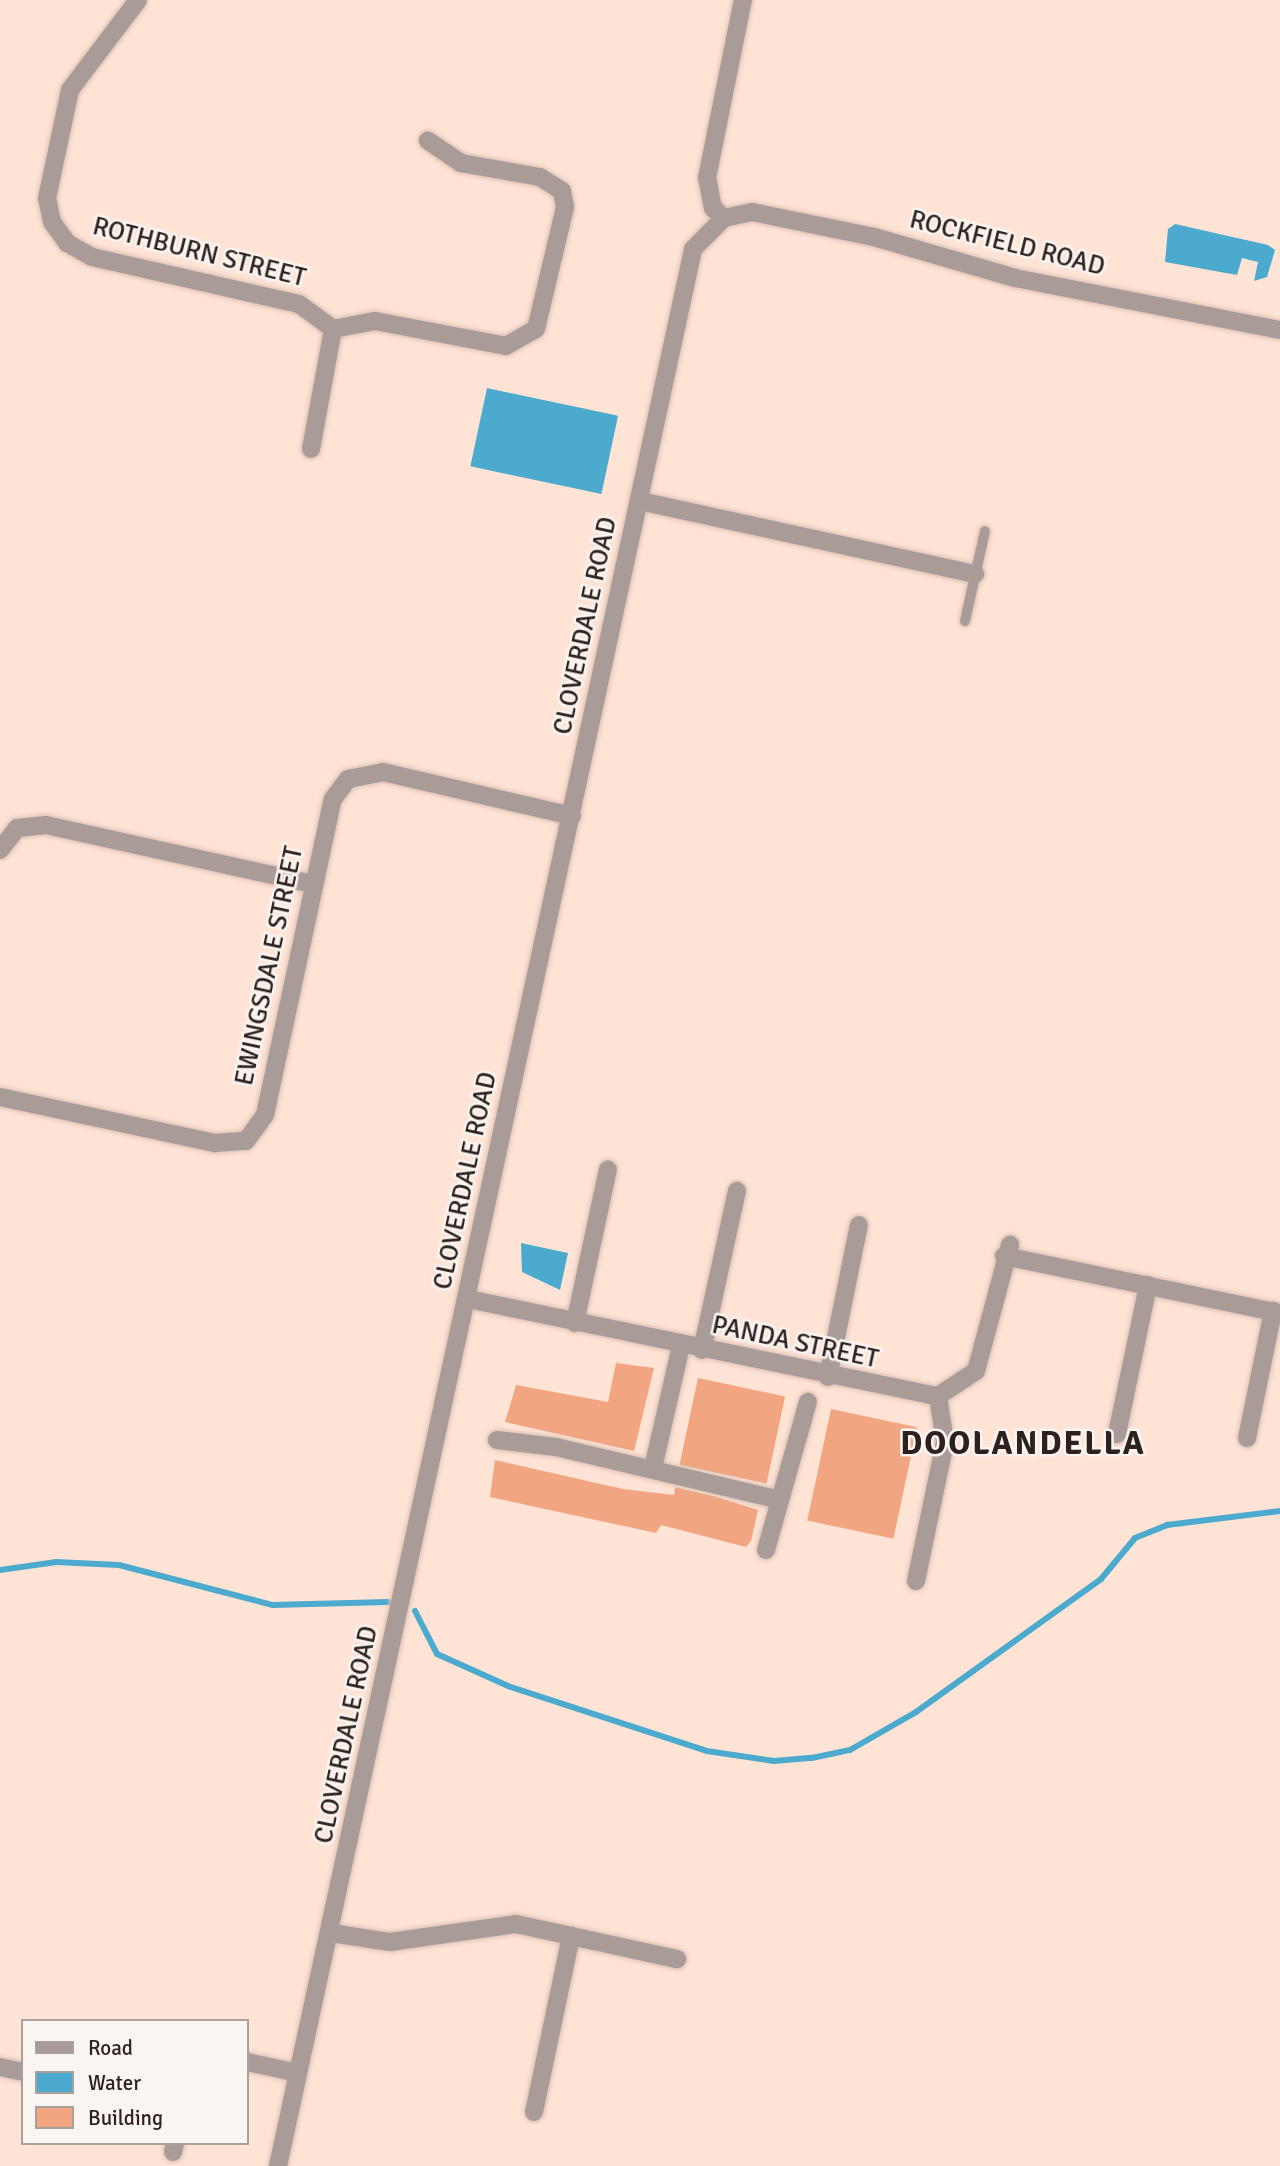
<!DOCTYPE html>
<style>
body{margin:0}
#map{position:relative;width:1280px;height:2166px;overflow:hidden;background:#ffe3d5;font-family:Signika,sans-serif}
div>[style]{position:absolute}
.water>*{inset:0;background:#4baace;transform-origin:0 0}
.stream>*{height:6px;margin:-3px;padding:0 3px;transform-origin:3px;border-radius:3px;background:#4baace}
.building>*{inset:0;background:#f1a580;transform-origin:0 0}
.roads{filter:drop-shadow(0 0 2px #d9c0b4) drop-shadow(0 0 2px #d9c0b4)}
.lane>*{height:10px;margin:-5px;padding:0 5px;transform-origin:5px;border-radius:5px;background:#a89b98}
.street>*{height:18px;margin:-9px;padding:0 9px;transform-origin:9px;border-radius:9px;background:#a89b98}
span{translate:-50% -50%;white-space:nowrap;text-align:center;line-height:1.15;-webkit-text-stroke:5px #fbf5f2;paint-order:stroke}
.street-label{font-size:26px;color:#2c211d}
.district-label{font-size:33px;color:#2c211d;font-weight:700;letter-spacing:2px}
.legend{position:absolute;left:21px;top:2019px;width:228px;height:126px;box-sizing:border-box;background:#fbf5f2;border:2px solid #a8a09d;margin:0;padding:9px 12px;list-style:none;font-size:21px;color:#2c211d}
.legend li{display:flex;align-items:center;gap:14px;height:35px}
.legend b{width:35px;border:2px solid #a8a09d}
</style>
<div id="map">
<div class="water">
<div style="clip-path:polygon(1175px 224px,1268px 245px,1275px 250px,1267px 277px,1254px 281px,1258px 262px,1242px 258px,1237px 275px,1165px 262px,1168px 229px)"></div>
<div style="left:487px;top:388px;width:134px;height:80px;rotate:12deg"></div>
<div style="clip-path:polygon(521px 1243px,568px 1253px,560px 1290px,522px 1272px)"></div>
</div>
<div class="stream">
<div style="left:0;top:1570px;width:57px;rotate:-8.1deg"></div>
<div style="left:56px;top:1562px;width:63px;rotate:2.7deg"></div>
<div style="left:119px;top:1565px;width:159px;rotate:14.6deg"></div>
<div style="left:273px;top:1605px;width:115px;rotate:-1.5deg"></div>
<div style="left:415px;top:1611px;width:48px;rotate:62.9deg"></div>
<div style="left:437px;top:1654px;width:78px;rotate:24.3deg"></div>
<div style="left:508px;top:1686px;width:209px;rotate:18.1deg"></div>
<div style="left:707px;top:1751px;width:68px;rotate:8.5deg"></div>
<div style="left:774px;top:1761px;width:38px;rotate:-5deg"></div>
<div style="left:812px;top:1758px;width:39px;rotate:-12deg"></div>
<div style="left:850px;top:1750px;width:76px;rotate:-29.9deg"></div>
<div style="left:916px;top:1712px;width:228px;rotate:-35.7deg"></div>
<div style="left:1101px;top:1579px;width:53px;rotate:-50.3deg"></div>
<div style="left:1135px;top:1538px;width:35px;rotate:-22deg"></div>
<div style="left:1167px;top:1525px;width:114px;rotate:-7.1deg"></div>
</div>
<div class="building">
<div style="clip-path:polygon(616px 1363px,654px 1368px,634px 1451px,505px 1422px,516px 1385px,608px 1402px)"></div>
<div style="left:698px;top:1378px;width:89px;height:89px;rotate:12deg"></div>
<div style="left:831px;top:1409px;width:88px;height:114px;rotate:12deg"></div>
<div style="clip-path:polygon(495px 1460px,623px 1489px,674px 1495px,675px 1487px,717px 1497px,758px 1510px,751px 1541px,746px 1547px,661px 1525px,656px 1533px,490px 1497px)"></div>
</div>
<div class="roads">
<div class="lane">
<div style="left:965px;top:621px;width:92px;rotate:-77.5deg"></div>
</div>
<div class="street">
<div style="left:138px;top:0;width:113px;rotate:127.1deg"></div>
<div style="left:70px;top:90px;width:110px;rotate:102deg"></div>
<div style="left:47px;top:198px;width:25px;rotate:78deg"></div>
<div style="left:52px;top:222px;width:26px;rotate:54deg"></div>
<div style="left:67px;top:243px;width:29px;rotate:29deg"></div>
<div style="left:92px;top:257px;width:212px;rotate:12.8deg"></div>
<div style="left:299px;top:304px;width:42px;rotate:36.3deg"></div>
<div style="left:724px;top:218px;width:15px;rotate:-138deg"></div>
<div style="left:713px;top:208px;width:31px;rotate:-101deg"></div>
<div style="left:707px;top:178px;width:182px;rotate:-78.6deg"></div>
<div style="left:333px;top:329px;width:43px;rotate:-10.8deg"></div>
<div style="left:375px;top:321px;width:133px;rotate:10.8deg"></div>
<div style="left:506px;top:346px;width:34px;rotate:-30deg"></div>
<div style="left:536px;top:329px;width:125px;rotate:-76.6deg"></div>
<div style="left:565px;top:207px;width:16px;rotate:-101deg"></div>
<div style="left:562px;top:191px;width:26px;rotate:-148deg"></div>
<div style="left:540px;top:177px;width:80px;rotate:-170deg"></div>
<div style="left:461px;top:163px;width:40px;rotate:-146deg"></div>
<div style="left:311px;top:449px;width:122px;rotate:-79.6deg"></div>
<div style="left:640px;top:501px;width:343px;rotate:12.3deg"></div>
<div style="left:0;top:850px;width:28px;rotate:-52deg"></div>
<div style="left:17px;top:828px;width:29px;rotate:-6deg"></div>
<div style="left:46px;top:825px;width:273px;rotate:12.5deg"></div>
<div style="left:0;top:1097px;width:220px;rotate:12.1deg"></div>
<div style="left:215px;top:1143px;width:31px;rotate:-4deg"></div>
<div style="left:246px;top:1141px;width:32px;rotate:-54deg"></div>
<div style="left:265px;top:1115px;width:323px;rotate:-77.9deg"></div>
<div style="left:333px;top:799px;width:25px;rotate:-53deg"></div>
<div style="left:348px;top:779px;width:36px;rotate:-11deg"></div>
<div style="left:383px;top:772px;width:194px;rotate:13.1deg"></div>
<div style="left:1004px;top:1256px;width:282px;rotate:11.7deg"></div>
<div style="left:468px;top:1299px;width:480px;rotate:11.7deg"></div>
<div style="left:938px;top:1396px;width:45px;rotate:-33.3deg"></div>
<div style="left:976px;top:1371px;width:131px;rotate:-74.9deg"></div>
<div style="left:575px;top:1323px;width:157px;rotate:-77.9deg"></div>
<div style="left:702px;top:1350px;width:163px;rotate:-77.6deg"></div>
<div style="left:828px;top:1377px;width:155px;rotate:-78.5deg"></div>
<div style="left:1117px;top:1434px;width:152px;rotate:-78.2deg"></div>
<div style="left:1247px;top:1438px;width:130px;rotate:-78.4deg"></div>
<div style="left:497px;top:1440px;width:59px;rotate:6.8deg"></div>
<div style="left:556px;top:1447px;width:226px;rotate:13.3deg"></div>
<div style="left:653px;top:1468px;width:125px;rotate:-77.1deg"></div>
<div style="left:766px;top:1550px;width:154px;rotate:-74.2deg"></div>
<div style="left:916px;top:1581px;width:142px;rotate:-78.2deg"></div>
<div style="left:945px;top:1442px;width:47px;rotate:-98.7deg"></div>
<div style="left:331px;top:1933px;width:60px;rotate:8.7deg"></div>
<div style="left:390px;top:1942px;width:127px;rotate:-8.1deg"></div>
<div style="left:516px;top:1924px;width:165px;rotate:12.3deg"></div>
<div style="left:247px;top:2062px;width:52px;rotate:12.2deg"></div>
<div style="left:0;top:2067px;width:24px;rotate:12deg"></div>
<div style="left:534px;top:2112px;width:180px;rotate:-78.1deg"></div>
<div style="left:173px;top:2152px;width:9px;rotate:-77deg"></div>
<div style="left:278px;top:2166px;width:1961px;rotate:-77.78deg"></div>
<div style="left:693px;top:249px;width:44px;rotate:-45deg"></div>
<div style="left:724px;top:218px;width:29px;rotate:-12deg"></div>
<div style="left:752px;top:212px;width:125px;rotate:11.6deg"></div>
<div style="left:874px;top:237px;width:147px;rotate:16.2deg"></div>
<div style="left:1015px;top:278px;width:270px;rotate:11.1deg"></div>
</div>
</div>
<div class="street-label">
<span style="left:1007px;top:244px;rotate:14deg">ROCKFIELD ROAD</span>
<span style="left:199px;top:253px;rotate:14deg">ROTHBURN STREET</span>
<span style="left:586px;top:626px;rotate:-78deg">CLOVERDALE ROAD</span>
<span style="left:270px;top:966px;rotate:-78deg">EWINGSDALE STREET</span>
<span style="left:466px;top:1181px;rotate:-78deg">CLOVERDALE ROAD</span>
<span style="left:795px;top:1343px;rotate:12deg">PANDA STREET</span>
<span style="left:347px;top:1735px;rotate:-78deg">CLOVERDALE ROAD</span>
</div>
<div class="district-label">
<span style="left:1023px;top:1444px">DOOLANDELLA</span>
</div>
<ul class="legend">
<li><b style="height:9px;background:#a89b98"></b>Road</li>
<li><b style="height:19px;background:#4baace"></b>Water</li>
<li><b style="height:19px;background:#f1a580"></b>Building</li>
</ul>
</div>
